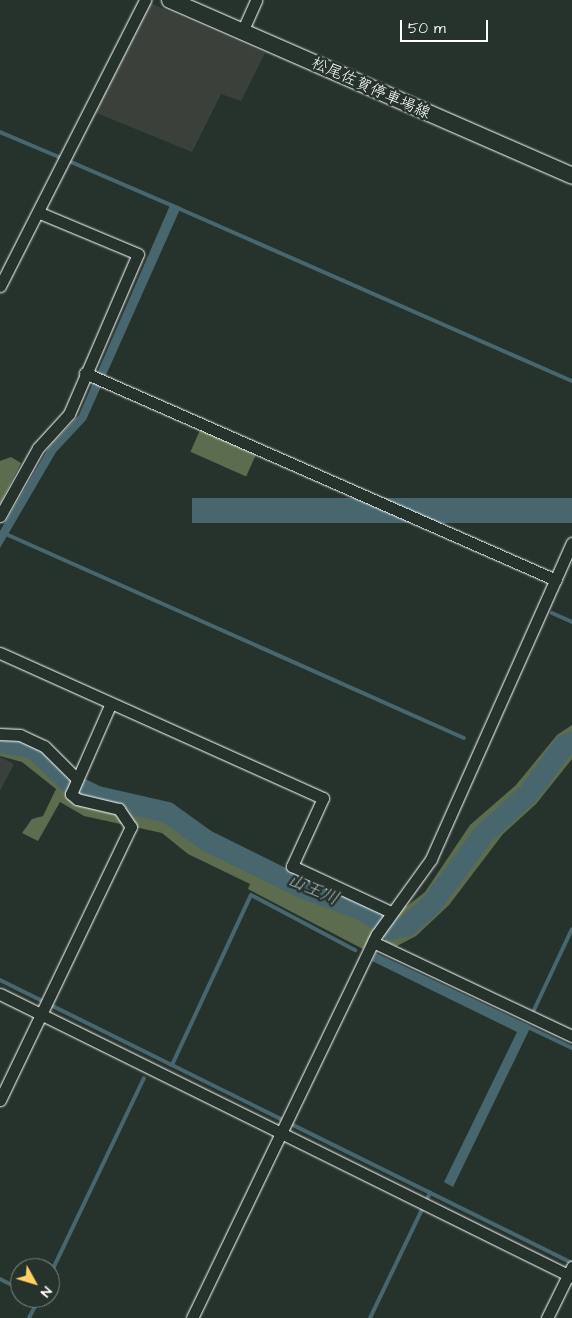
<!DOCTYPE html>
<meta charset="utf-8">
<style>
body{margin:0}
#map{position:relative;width:572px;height:1318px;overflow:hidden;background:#26332d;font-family:"Architects Daughter","Klee One",sans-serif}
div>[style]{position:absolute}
.built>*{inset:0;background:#3b413a}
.green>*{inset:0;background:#5c6c4e;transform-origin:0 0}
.water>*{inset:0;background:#48666e;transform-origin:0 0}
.stream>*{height:4px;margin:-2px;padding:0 2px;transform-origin:2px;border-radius:2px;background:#48666e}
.river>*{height:21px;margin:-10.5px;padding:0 10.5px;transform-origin:10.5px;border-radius:10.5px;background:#48666e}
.roads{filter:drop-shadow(0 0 1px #fff) drop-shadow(0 0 1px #fff)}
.street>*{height:11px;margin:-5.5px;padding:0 5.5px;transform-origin:5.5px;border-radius:5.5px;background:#26332d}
.secondary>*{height:16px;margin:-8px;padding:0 8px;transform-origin:8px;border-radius:8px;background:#26332d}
span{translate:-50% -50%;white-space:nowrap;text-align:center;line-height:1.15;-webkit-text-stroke:5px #26332d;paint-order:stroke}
.street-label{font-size:16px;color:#fff}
.water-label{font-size:18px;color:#adbabe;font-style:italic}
.north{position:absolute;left:10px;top:1258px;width:50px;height:50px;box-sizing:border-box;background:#26332d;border:1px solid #7d8581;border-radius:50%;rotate:129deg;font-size:14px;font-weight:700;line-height:20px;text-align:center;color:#fff}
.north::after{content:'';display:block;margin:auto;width:18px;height:22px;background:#ffd166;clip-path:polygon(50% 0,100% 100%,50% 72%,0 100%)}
.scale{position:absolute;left:400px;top:20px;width:88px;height:22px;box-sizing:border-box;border:2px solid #fff;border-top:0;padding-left:6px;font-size:15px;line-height:18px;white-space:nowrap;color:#fff;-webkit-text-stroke:4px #26332d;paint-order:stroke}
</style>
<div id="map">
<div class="built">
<div style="clip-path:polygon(150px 3px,265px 53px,241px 101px,221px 94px,192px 152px,94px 112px)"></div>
<div style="clip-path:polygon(0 757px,14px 764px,0 791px)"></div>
</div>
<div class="green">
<div style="left:201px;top:428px;width:61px;height:26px;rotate:24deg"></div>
<div style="clip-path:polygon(11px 457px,21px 463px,0 504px,0 461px)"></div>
<div style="clip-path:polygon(572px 725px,572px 738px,479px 830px,427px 904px,405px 921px,392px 922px,402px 906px,407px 906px,425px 892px,470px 825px,516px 785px,557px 735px)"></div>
<div style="clip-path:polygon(0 745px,31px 750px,80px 796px,167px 818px,203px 843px,302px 893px,362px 916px,376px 927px,363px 949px,248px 889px,250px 884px,188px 854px,162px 833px,84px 816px,60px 802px,38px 841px,22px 833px,32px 819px,43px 816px,56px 789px,22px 762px,0 756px)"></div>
<div style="clip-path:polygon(572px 747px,572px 759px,536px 804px,503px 834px,449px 905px,416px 936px,397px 946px,384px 941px,387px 935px,409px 931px,440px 903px,486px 838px,529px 799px,564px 751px)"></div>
</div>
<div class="water">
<div style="clip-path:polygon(171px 203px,181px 207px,86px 420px,56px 452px,0 548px,0 531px,49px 447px,79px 415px)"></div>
<div style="left:572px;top:498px;width:25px;height:380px;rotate:90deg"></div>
<div style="clip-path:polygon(376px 953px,531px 1026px,453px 1187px,444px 1182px,517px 1032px,372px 961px)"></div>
</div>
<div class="stream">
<div style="left:0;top:132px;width:64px;rotate:23deg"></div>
<div style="left:71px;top:162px;width:109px;rotate:23.3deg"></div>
<div style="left:180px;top:209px;width:428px;rotate:23.7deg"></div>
<div style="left:8px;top:535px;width:499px;rotate:24deg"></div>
<div style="left:552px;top:613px;width:22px;rotate:24deg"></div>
<div style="left:0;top:980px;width:638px;rotate:26.32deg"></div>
<div style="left:534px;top:1010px;width:89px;rotate:-64.9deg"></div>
<div style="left:530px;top:1028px;width:47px;rotate:25.5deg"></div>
<div style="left:172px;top:1065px;width:187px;rotate:-65.1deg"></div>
<div style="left:251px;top:895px;width:118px;rotate:27.9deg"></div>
<div style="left:50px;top:1275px;width:218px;rotate:-64.5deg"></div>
<div style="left:0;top:1279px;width:22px;rotate:27deg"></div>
<div style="left:29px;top:1318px;width:22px;rotate:-63deg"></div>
<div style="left:370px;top:1318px;width:139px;rotate:-64.4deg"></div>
</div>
<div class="river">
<div style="left:0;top:742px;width:34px;rotate:10deg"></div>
<div style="left:33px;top:748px;width:50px;rotate:43.4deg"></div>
<div style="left:69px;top:782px;width:31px;rotate:27deg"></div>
<div style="left:97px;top:796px;width:72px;rotate:12.9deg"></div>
<div style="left:167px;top:812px;width:48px;rotate:35.7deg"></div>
<div style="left:206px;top:840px;width:106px;rotate:26.3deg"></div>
<div style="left:301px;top:887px;width:68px;rotate:20.6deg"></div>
<div style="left:365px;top:911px;width:31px;rotate:36deg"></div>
<div style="left:390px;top:929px;width:16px;rotate:-11deg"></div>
<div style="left:406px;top:926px;width:32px;rotate:-41deg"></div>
<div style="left:430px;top:905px;width:89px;rotate:-53.3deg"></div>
<div style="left:483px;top:834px;width:61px;rotate:-42.3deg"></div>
<div style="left:528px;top:793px;width:59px;rotate:-53.3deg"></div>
<div style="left:563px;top:746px;width:10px;rotate:-29deg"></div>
</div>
<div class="roads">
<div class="street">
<div style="left:242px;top:32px;width:35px;rotate:-66deg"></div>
<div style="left:0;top:286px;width:321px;rotate:-63.1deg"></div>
<div style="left:85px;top:373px;width:514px;rotate:23.73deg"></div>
<div style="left:0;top:516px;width:78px;rotate:-60.8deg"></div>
<div style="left:38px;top:448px;width:46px;rotate:-47.6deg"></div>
<div style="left:69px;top:414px;width:174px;rotate:-66.7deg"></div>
<div style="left:138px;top:254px;width:106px;rotate:-157.3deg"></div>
<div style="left:0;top:653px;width:354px;rotate:24.2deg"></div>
<div style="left:323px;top:798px;width:75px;rotate:114.5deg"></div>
<div style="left:292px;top:866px;width:109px;rotate:24.9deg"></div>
<div style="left:0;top:734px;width:20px;rotate:3deg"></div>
<div style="left:20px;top:735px;width:26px;rotate:25deg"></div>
<div style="left:44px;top:746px;width:47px;rotate:45deg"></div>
<div style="left:373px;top:942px;width:220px;rotate:25.3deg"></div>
<div style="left:0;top:994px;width:638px;rotate:26.32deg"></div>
<div style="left:0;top:1100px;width:303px;rotate:-64.4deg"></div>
<div style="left:131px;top:827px;width:22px;rotate:-124deg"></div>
<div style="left:119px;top:809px;width:43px;rotate:-166.6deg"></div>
<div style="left:77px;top:799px;width:8px;rotate:-140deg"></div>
<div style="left:71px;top:794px;width:99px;rotate:-66.3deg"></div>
<div style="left:192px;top:1318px;width:426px;rotate:-64.3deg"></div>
<div style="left:377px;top:934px;width:92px;rotate:-54.2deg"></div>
<div style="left:431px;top:859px;width:346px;rotate:-66deg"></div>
<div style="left:547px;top:1318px;width:57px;rotate:-63.9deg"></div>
</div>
<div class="secondary">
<div style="left:170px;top:0;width:439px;rotate:23.6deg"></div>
</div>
</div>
<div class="street-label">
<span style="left:371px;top:88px;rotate:24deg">松尾佐賀停車場線</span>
</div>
<div class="water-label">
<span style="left:313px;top:890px;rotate:23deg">山王川</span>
</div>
<div class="north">N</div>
<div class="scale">50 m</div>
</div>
